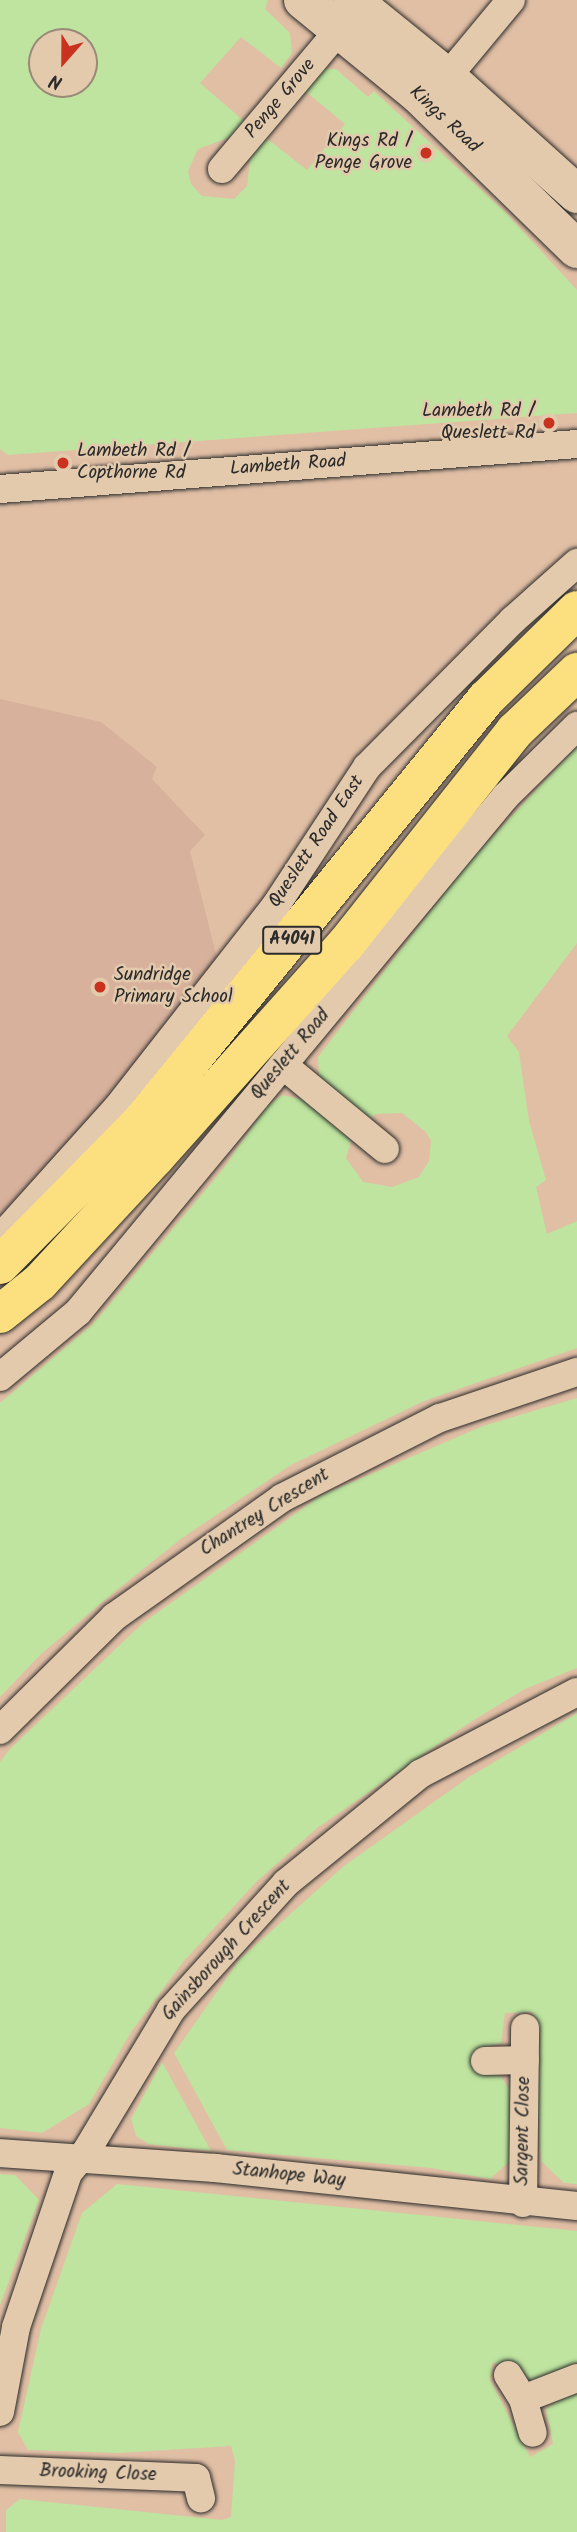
<!DOCTYPE html>
<style>
body{margin:0}
#map{position:relative;width:577px;height:2532px;overflow:hidden;background:#e1bfa5;font-family:Kalam,sans-serif}
div>[style]{position:absolute}
.built>*{inset:0;background:#d7b19c}
.green>*{inset:0;background:#bee49f}
.roads{filter:drop-shadow(0 0 2px #2b2b2b) drop-shadow(0 0 2px #2b2b2b)}
.street>*{height:28px;margin:-14px;padding:0 14px;transform-origin:14px;border-radius:14px;background:#e3caac}
.secondary>*{height:38px;margin:-19px;padding:0 19px;transform-origin:19px;border-radius:19px;background:#e3caac}
.highway>*{height:38px;margin:-19px;padding:0 19px;transform-origin:19px;border-radius:19px;background:#fce080}
.dots>*{width:19px;height:19px;translate:-50% -50%;box-sizing:border-box;border:4px solid #e3caac;border-radius:50%}
span{translate:-50% -50%;white-space:nowrap;text-align:center;line-height:1.15;-webkit-text-stroke:5px #e3caac;paint-order:stroke}
.shield-label span{padding:2px 5px;background:#e3caac;border:2px solid;border-radius:5px;-webkit-text-stroke-width:0}
.shield-label{font-size:18px;color:#2b2b2b;font-weight:700}
.street-label{font-size:19px;color:#2b2b2b}
.poi-label{font-size:19px;color:#2b2b2b}
.right{translate:-100% -50%;text-align:right}
.left{translate:0 -50%;text-align:left}
.north{position:absolute;left:28px;top:28px;width:70px;height:70px;box-sizing:border-box;background:#e3caac;border:2px solid #998a78;border-radius:50%;rotate:201deg;font-size:19px;font-weight:700;line-height:28px;text-align:center;color:#2b2b2b}
.north::after{content:'';display:block;margin:auto;width:24px;height:32px;background:#c8321e;clip-path:polygon(50% 0,100% 100%,50% 72%,0 100%)}
</style>
<div id="map">
<div class="built">
<div style="clip-path:polygon(0 699px,101px 722px,157px 767px,152px 779px,205px 835px,190px 851px,217px 958px,181px 1017px,0 1221px)"></div>
</div>
<div class="green">
<div style="clip-path:polygon(evenodd,0 0,268px 0,265px 9px,290px 33px,292px 53px,281px 68px,241px 37px,200px 83px,246px 123px,231px 137px,198px 149px,188px 171px,191px 184px,202px 196px,234px 199px,247px 186px,250px 159px,265px 137px,307px 170px,345px 124px,304px 90px,321px 69px,336px 69px,368px 97px,374px 91px,505px 212px,577px 290px,577px 413px,8px 455px,0 449px,0 0,42px 42px,84px 42px,84px 84px,42px 84px,42px 42px)"></div>
<div style="clip-path:polygon(577px 747px,577px 943px,507px 1036px,519px 1052px,529px 1121px,546px 1180px,536px 1187px,547px 1234px,577px 1221px,577px 1348px,424px 1401px,291px 1465px,182px 1538px,112px 1594px,40px 1655px,0 1697px,0 1403px,93px 1324px,223px 1169px,267px 1106px,282px 1095px,313px 1102px,352px 1137px,346px 1158px,363px 1182px,392px 1187px,419px 1177px,429px 1161px,431px 1141px,426px 1132px,402px 1113px,376px 1114px,368px 1121px,319px 1077px,318px 1057px,469px 861px)"></div>
<div style="clip-path:polygon(577px 1398px,577px 1668px,525px 1689px,469px 1723px,317px 1828px,256px 1882px,183px 1962px,131px 2032px,89px 2104px,42px 2133px,0 2128px,0 1762px,9px 1750px,143px 1623px,320px 1496px,483px 1426px)"></div>
<div style="clip-path:polygon(577px 1713px,577px 2184px,564px 2183px,541px 2161px,533px 2012px,505px 2013px,501px 2043px,481px 2048px,480px 2074px,499px 2074px,513px 2094px,514px 2157px,490px 2179px,431px 2168px,227px 2150px,174px 2053px,240px 1959px,344px 1866px,469px 1777px)"></div>
<div style="clip-path:polygon(162px 2062px,211px 2151px,149px 2144px,136px 2136px,131px 2119px)"></div>
<div style="clip-path:polygon(0 2174px,15px 2175px,39px 2200px,0 2305px)"></div>
<div style="clip-path:polygon(117px 2184px,577px 2231px,577px 2363px,532px 2383px,493px 2362px,490px 2380px,530px 2457px,553px 2444px,546px 2409px,577px 2387px,577px 2532px,6px 2532px,6px 2510px,20px 2499px,222px 2520px,231px 2517px,235px 2461px,231px 2446px,118px 2453px,28px 2450px,18px 2432px,41px 2329px,82px 2213px)"></div>
</div>
<div class="roads">
<div class="street">
<div style="left:447px;top:77px;width:100px;rotate:-50.3deg"></div>
<div style="left:222px;top:169px;width:183px;rotate:-49.9deg"></div>
<div style="left:0;top:489px;width:579px;rotate:-4.46deg"></div>
<div style="left:283px;top:1065px;width:132px;rotate:39.5deg"></div>
<div style="left:0;top:1238px;width:175px;rotate:-48deg"></div>
<div style="left:117px;top:1108px;width:258px;rotate:-51.9deg"></div>
<div style="left:276px;top:905px;width:165px;rotate:-56.6deg"></div>
<div style="left:367px;top:767px;width:207px;rotate:-45.2deg"></div>
<div style="left:513px;top:620px;width:86px;rotate:-41.7deg"></div>
<div style="left:0;top:1377px;width:102px;rotate:-39.8deg"></div>
<div style="left:78px;top:1312px;width:670px;rotate:-50.33deg"></div>
<div style="left:506px;top:796px;width:100px;rotate:-44.6deg"></div>
<div style="left:0;top:1730px;width:161px;rotate:-44.7deg"></div>
<div style="left:114px;top:1617px;width:206px;rotate:-35.3deg"></div>
<div style="left:282px;top:1498px;width:177px;rotate:-26.9deg"></div>
<div style="left:440px;top:1418px;width:145px;rotate:-18.6deg"></div>
<div style="left:485px;top:2061px;width:40px;rotate:-1.4deg"></div>
<div style="left:0;top:2153px;width:216px;rotate:4deg"></div>
<div style="left:215px;top:2168px;width:364px;rotate:6deg"></div>
<div style="left:523px;top:2203px;width:175px;rotate:-89.3deg"></div>
<div style="left:508px;top:2375px;width:28px;rotate:58deg"></div>
<div style="left:523px;top:2399px;width:58px;rotate:-21.3deg"></div>
<div style="left:523px;top:2399px;width:35px;rotate:74deg"></div>
<div style="left:0;top:2412px;width:86px;rotate:-79.3deg"></div>
<div style="left:16px;top:2327px;width:163px;rotate:-71.3deg"></div>
<div style="left:68px;top:2173px;width:30px;rotate:-50deg"></div>
<div style="left:87px;top:2150px;width:163px;rotate:-59deg"></div>
<div style="left:171px;top:2010px;width:171px;rotate:-47.8deg"></div>
<div style="left:286px;top:1883px;width:173px;rotate:-39.1deg"></div>
<div style="left:420px;top:1774px;width:177px;rotate:-27.6deg"></div>
<div style="left:0;top:2470px;width:196px;rotate:2.3deg"></div>
<div style="left:196px;top:2478px;width:21px;rotate:76deg"></div>
</div>
<div class="secondary">
<div style="left:303px;top:0;width:149px;rotate:39.3deg"></div>
<div style="left:418px;top:94px;width:222px;rotate:44.3deg"></div>
<div style="left:352px;top:0;width:122px;rotate:39deg"></div>
<div style="left:447px;top:77px;width:175px;rotate:42deg"></div>
</div>
<div class="highway">
<div style="left:0;top:1265px;width:201px;rotate:-45.4deg"></div>
<div style="left:141px;top:1122px;width:546px;rotate:-50.8deg"></div>
<div style="left:486px;top:699px;width:127px;rotate:-44.4deg"></div>
<div style="left:0;top:1314px;width:51px;rotate:-38.7deg"></div>
<div style="left:40px;top:1282px;width:169px;rotate:-47.2deg"></div>
<div style="left:155px;top:1158px;width:287px;rotate:-48.3deg"></div>
<div style="left:346px;top:944px;width:272px;rotate:-51.6deg"></div>
<div style="left:515px;top:731px;width:86px;rotate:-43.6deg"></div>
</div>
</div>
<div class="dots">
<div style="left:426px;top:153px;background:#c8321e"></div>
<div style="left:549px;top:423px;background:#c8321e"></div>
<div style="left:63px;top:463px;background:#c8321e"></div>
<div style="left:100px;top:987px;background:#c8321e"></div>
</div>
<div class="shield-label">
<span style="left:292px;top:940px">A4041</span>
</div>
<div class="street-label">
<span style="left:281px;top:99px;rotate:-50deg">Penge Grove</span>
<span style="left:444px;top:120px;rotate:43deg">Kings Road</span>
<span style="left:288px;top:466px;rotate:-4deg">Lambeth Road</span>
<span style="left:317px;top:842px;rotate:-56deg">Queslett Road East</span>
<span style="left:291px;top:1055px;rotate:-50deg">Queslett Road</span>
<span style="left:265px;top:1513px;rotate:-32deg">Chantrey Crescent</span>
<span style="left:227px;top:1951px;rotate:-48deg">Gainsborough Crescent</span>
<span style="left:524px;top:2131px;rotate:-89deg">Sargent Close</span>
<span style="left:289px;top:2176px;rotate:6deg">Stanhope Way</span>
<span style="left:98px;top:2474px;rotate:2deg">Brooking Close</span>
</div>
<div class="poi-label">
<span class="right" style="left:412px;top:153px">Kings Rd /<br>Penge Grove</span>
<span class="right" style="left:535px;top:423px">Lambeth Rd /<br>Queslett Rd</span>
<span class="left" style="left:77px;top:463px">Lambeth Rd /<br>Copthorne Rd</span>
<span class="left" style="left:114px;top:987px">Sundridge<br>Primary School</span>
</div>
<div class="north">N</div>
</div>
